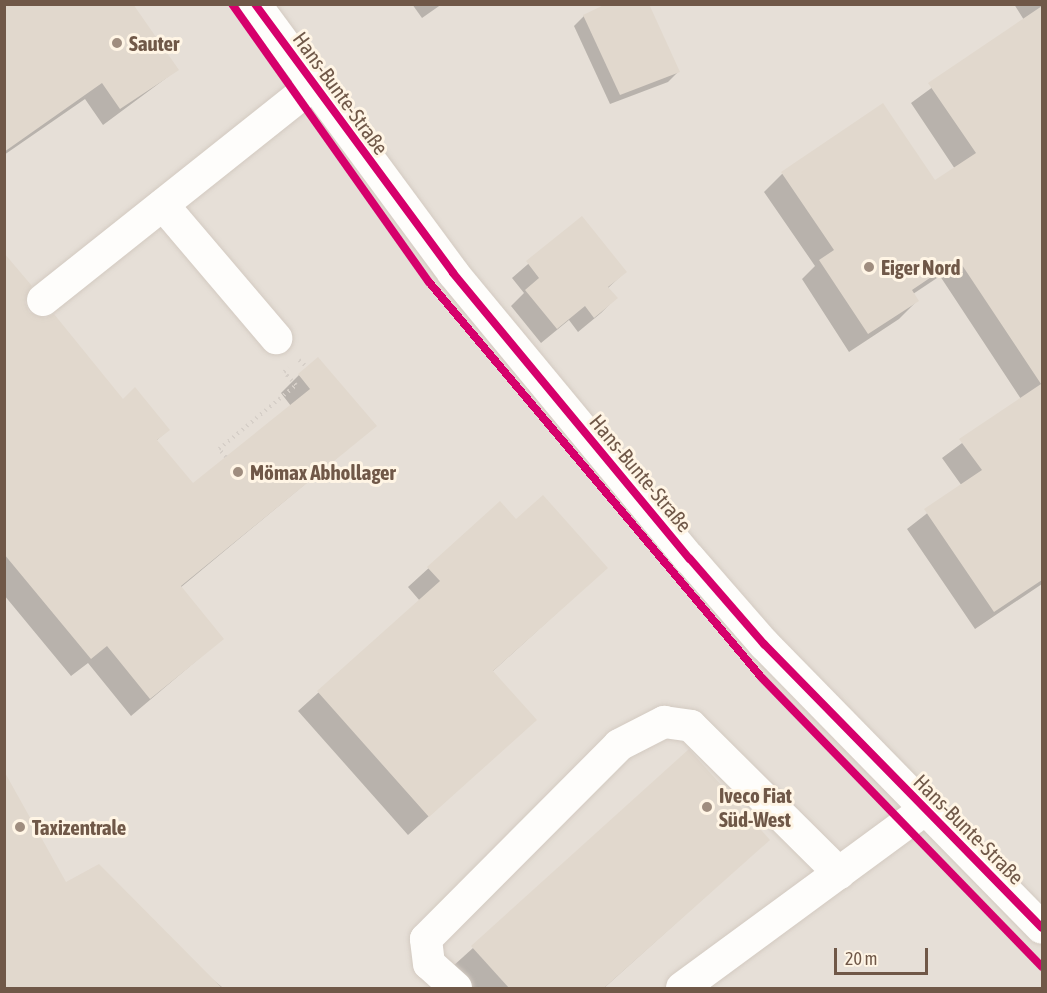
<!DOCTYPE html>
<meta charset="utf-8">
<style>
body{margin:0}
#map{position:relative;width:1047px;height:993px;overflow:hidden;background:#f5efe5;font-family:"Asap Condensed",sans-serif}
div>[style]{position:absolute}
.industrial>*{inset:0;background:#e6dfd7;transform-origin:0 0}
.shadow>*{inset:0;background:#0003}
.building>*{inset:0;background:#e1d8cd}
.path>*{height:4px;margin-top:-2px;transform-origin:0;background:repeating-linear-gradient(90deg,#d6cfc8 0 1.5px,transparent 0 6px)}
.roads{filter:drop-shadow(0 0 2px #d3cac1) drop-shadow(0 0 2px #d3cac1)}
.minor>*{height:32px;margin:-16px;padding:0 16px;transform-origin:16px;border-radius:16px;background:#fefdfb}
.cycleway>*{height:8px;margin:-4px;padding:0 4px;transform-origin:4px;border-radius:4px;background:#d6006c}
.dots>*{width:16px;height:16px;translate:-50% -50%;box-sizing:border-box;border:3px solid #fff5e5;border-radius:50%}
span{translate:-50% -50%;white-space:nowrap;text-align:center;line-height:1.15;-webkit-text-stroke:6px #fff5e5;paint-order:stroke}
.poi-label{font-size:21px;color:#705848;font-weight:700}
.left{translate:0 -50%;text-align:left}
.street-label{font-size:21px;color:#705848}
.frame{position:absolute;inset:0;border:6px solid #705848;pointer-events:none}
.scale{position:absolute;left:834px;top:948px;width:94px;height:27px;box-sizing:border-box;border:3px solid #705848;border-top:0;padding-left:8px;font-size:18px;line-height:21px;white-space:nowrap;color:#705848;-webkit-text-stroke:4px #fff5e5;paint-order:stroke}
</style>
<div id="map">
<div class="industrial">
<div style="left:5px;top:5px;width:1037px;height:983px"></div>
</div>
<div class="shadow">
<div style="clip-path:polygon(4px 4px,177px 70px,103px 125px,85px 99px,4px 155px)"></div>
<div style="clip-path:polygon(412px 4px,442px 4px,422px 18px)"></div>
<div style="clip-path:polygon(1014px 4px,1042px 4px,1042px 584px,975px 629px,907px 529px,962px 486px,942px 458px,1021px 399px,940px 276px,913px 294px,917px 301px,899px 319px,849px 352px,802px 279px,815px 266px,764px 192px,782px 174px,934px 182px,955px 169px,911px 103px,1024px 20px)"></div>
<div style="clip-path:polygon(584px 16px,678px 72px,668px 82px,610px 104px,574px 26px)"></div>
<div style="clip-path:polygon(581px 218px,625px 272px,608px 288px,616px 298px,601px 313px,578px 332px,569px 320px,541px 343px,511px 306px,524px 293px,512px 278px)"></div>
<div style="clip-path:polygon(4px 255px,28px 313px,123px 401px,168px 430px,156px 441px,193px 486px,291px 406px,281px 393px,299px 375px,375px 426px,180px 588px,222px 639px,131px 716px,88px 663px,71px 676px,4px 595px)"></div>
<div style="clip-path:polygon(500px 503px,515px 521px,606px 568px,492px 672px,535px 720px,408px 835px,298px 711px,420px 601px,408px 587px)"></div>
<div style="clip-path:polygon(689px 752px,768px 840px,604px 988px,472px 988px,452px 967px)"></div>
<div style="clip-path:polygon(4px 774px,65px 884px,172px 946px,223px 988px,4px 988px)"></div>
</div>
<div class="building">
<div style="clip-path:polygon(4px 4px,133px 4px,179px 70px,120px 109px,102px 83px,4px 152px)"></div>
<div style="clip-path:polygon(606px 4px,649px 4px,680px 72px,620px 95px,583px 15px)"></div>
<div style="clip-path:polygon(1042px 6px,1042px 580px,994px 612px,924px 509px,982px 470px,959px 439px,1041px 384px,958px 259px,912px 290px,919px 301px,868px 334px,819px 260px,834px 250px,781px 172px,883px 103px,935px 180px,976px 153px,928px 83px)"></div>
<div style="clip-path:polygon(582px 216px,627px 272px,608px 287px,618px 298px,594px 318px,585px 306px,557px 329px,525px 290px,539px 278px,526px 261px)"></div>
<div style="clip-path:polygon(4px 253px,32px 286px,25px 302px,29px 312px,45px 318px,54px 314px,123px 399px,135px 387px,170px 430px,157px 440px,193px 483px,310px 389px,298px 374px,318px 357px,377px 426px,181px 586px,224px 639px,150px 699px,107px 646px,91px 659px,4px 554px)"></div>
<div style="clip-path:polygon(543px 495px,608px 568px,493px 671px,537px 720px,429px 817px,317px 691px,440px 581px,427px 567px,500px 501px,516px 519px)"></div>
<div style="clip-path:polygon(689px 749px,770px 840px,604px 988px,509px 988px,471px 946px)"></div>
<div style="clip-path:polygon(4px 771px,66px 882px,99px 864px,222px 988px,4px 988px)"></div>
</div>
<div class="path">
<div style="left:299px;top:360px;width:9px;rotate:41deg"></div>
<div style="left:226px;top:457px;width:11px;rotate:-131deg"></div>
<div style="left:219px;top:449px;width:100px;rotate:-39.7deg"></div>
<div style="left:296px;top:385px;width:18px;rotate:-133deg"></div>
<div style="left:284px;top:372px;width:6px;rotate:-39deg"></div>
</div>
<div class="roads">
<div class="minor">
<div style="left:255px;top:4px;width:334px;rotate:53.6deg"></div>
<div style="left:453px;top:273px;width:371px;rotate:50.4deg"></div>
<div style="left:690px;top:559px;width:113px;rotate:49deg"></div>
<div style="left:764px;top:644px;width:397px;rotate:45.6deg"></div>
<div style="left:163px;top:205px;width:175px;rotate:49.6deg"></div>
<div style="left:43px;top:300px;width:345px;rotate:-38.5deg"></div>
<div style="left:456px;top:988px;width:36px;rotate:-138deg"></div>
<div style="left:429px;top:964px;width:25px;rotate:-97deg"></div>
<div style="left:426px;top:939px;width:274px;rotate:-45.1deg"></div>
<div style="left:619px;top:745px;width:51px;rotate:-27.1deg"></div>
<div style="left:664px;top:722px;width:27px;rotate:8deg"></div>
<div style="left:691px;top:726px;width:209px;rotate:44.8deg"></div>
<div style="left:682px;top:988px;width:300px;rotate:-36.3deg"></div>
</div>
</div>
<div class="cycleway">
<div style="left:232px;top:4px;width:341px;rotate:54.7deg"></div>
<div style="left:429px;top:282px;width:517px;rotate:49.94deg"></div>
<div style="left:762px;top:678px;width:402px;rotate:45.9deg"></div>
<div style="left:255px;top:4px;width:334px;rotate:53.6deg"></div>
<div style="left:453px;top:273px;width:371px;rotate:50.4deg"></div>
<div style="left:690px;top:559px;width:113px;rotate:49deg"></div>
<div style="left:764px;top:644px;width:397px;rotate:45.6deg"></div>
</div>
<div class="dots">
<div style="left:117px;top:43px;background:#9f8d7f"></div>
<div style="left:869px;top:267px;background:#9f8d7f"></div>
<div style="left:238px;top:472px;background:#9f8d7f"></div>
<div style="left:707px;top:807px;background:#9f8d7f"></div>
<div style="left:20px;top:827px;background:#9f8d7f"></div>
</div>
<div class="poi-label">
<span class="left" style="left:129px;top:43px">Sauter</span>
<span class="left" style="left:881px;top:267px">Eiger Nord</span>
<span class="left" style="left:250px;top:472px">Mömax Abhollager</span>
<span class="left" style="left:719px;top:807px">Iveco Fiat<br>Süd-West</span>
<span class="left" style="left:32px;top:827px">Taxizentrale</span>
</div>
<div class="street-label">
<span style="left:341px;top:93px;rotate:54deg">Hans-Bunte-Straße</span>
<span style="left:641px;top:473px;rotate:50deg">Hans-Bunte-Straße</span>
<span style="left:969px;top:829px;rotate:45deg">Hans-Bunte-Straße</span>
</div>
<div class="frame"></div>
<div class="scale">20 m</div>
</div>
